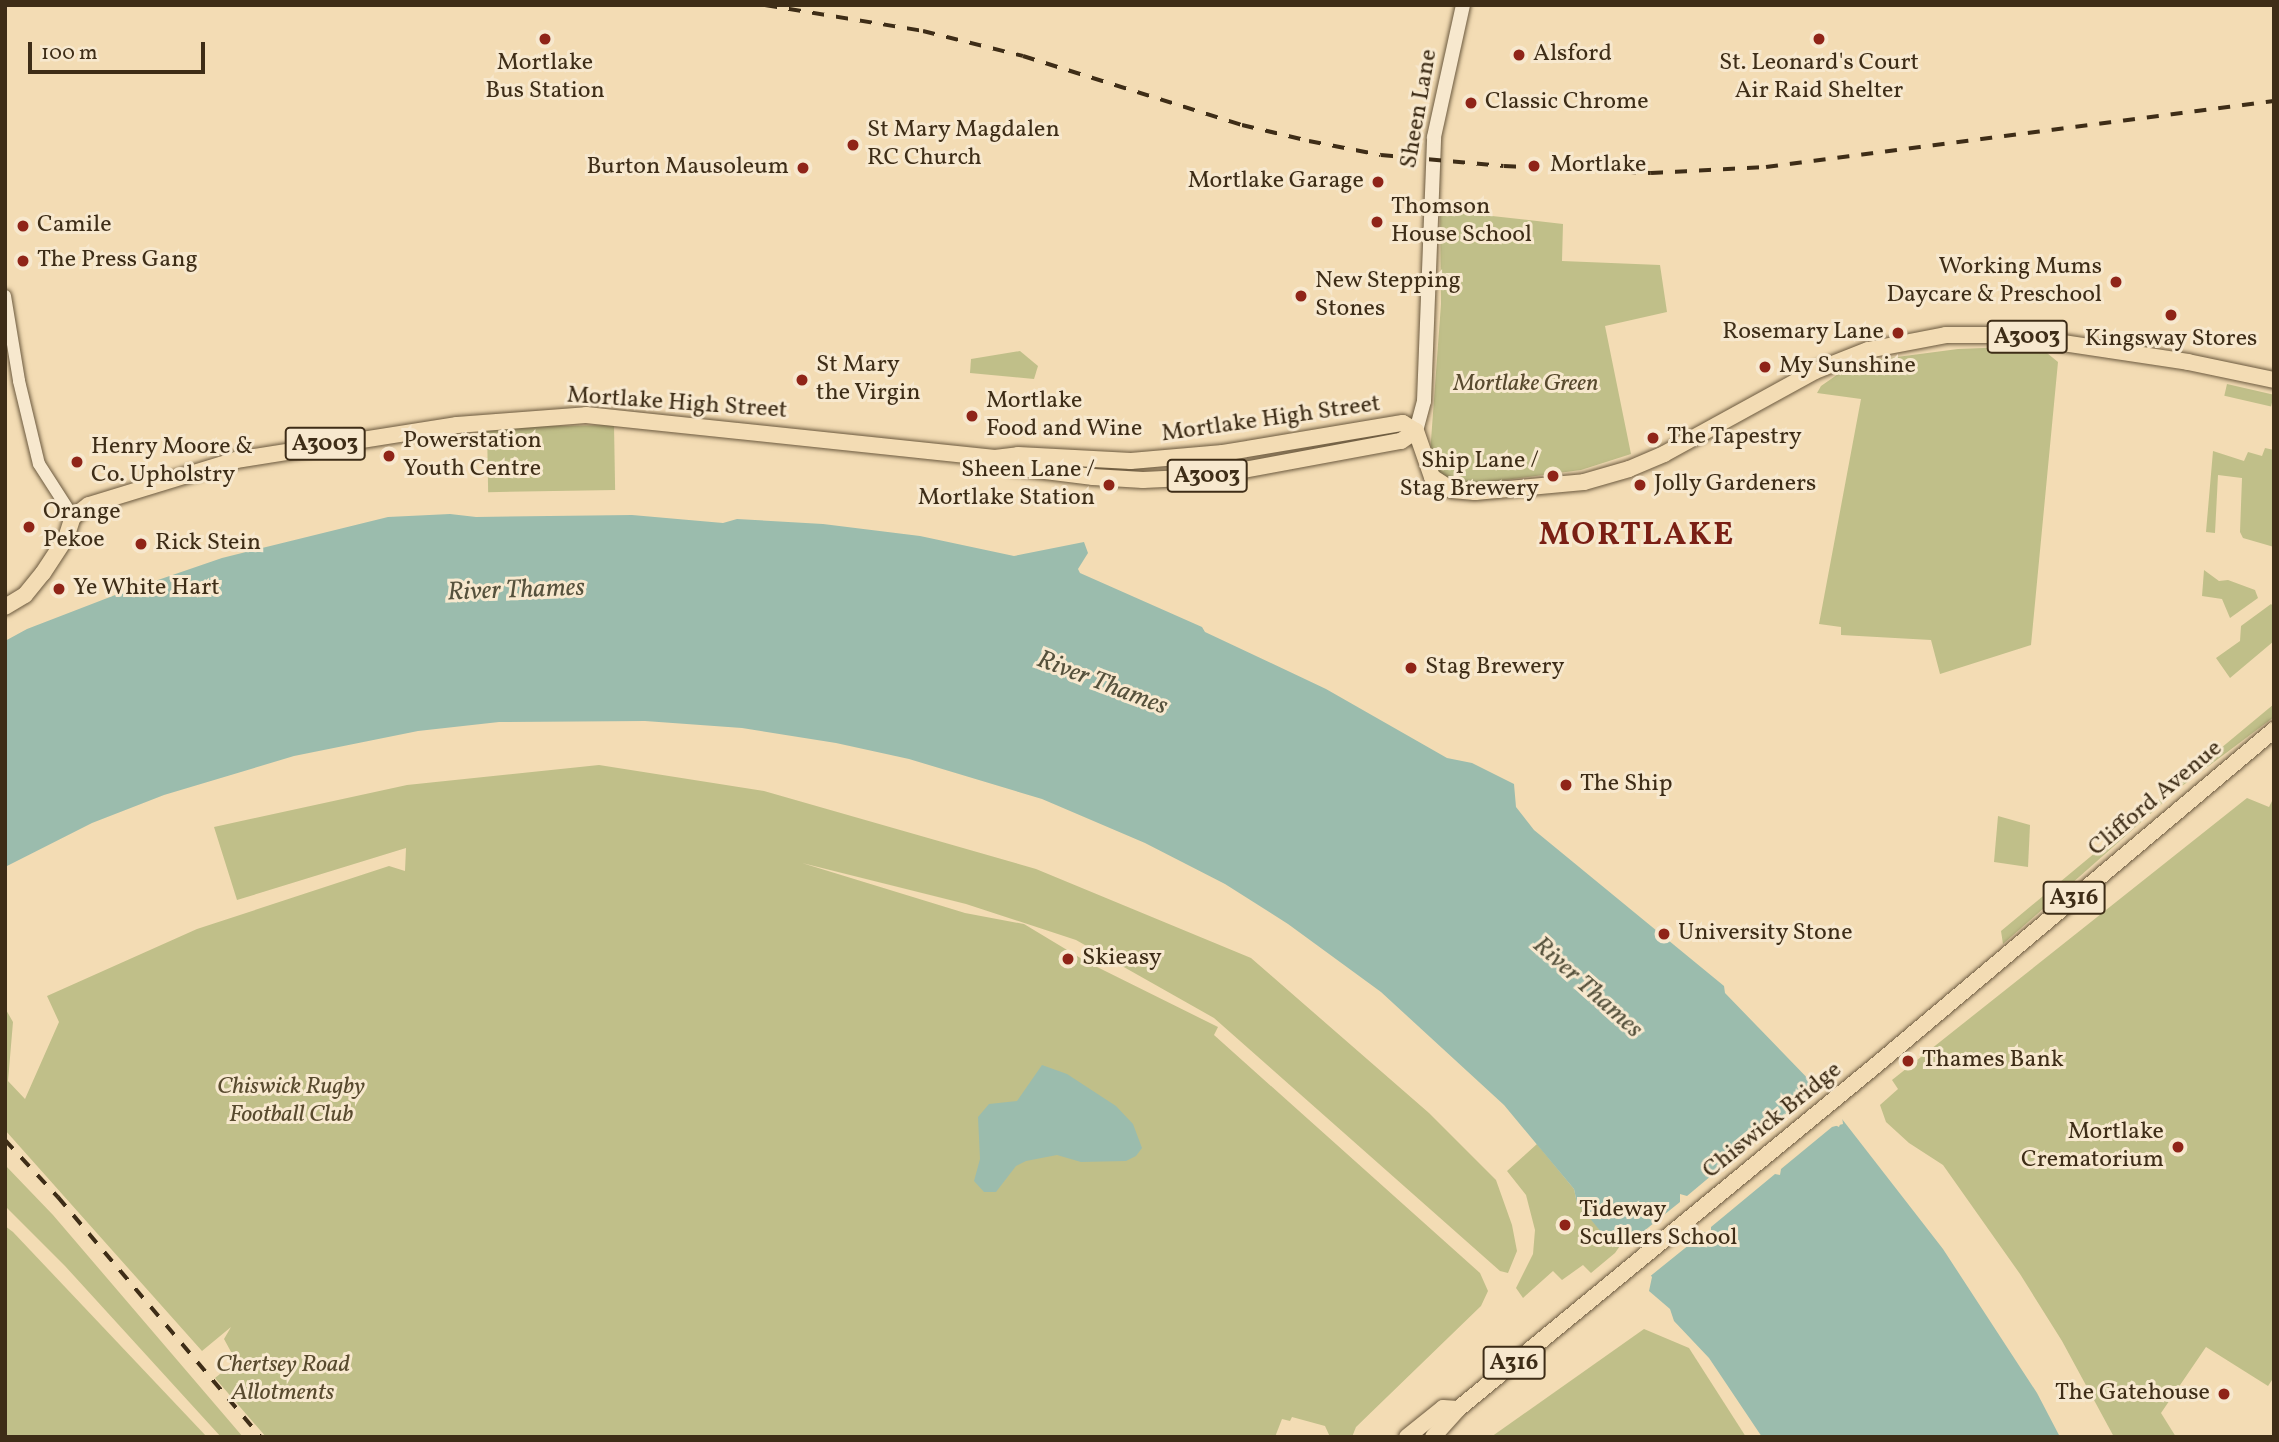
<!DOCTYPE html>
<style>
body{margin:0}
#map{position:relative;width:2279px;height:1442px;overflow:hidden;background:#f3dcb4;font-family:Vollkorn,serif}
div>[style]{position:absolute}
.green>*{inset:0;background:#c0bf89;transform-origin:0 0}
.water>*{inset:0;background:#9bbcad}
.pier>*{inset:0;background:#f3dcb4}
.roads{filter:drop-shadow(0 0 2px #6b593e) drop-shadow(0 0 2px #6b593e)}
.tertiary>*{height:12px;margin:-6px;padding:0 6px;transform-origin:6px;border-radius:6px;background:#f7e8ce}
.secondary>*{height:14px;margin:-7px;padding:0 7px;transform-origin:7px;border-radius:7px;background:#f7e8ce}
.primary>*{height:16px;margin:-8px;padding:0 8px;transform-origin:8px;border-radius:8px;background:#f3dcb4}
.trunk>*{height:16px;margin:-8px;padding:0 8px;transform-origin:8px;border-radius:8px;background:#f3dcb4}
.rail>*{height:3.5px;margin-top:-1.75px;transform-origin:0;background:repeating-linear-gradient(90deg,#3e2d17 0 12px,transparent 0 24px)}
.dots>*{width:19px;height:19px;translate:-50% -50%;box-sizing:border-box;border:4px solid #f7e8ce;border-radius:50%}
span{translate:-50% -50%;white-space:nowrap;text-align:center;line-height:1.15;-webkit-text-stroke:6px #f7e8ce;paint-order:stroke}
.shield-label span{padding:2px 5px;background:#f7e8ce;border:2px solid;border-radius:5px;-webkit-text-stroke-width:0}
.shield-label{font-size:23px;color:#3e2d17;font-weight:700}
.poi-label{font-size:24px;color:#3e2d17}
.left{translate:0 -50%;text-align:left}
.right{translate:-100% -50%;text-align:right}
.street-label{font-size:24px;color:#3e2d17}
.park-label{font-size:24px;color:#584a2e;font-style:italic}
.water-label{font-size:26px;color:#55513c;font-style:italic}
.district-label{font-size:32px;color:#7a1f14;font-weight:700;letter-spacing:2px}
.frame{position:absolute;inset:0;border:7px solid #3e2d17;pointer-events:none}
.scale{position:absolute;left:28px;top:42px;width:177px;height:32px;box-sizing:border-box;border:4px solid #3e2d17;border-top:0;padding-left:9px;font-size:21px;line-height:24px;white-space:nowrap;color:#3e2d17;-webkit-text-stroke:5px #f7e8ce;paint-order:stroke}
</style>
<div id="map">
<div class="green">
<div style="clip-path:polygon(1440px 207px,1465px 213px,1563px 224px,1562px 261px,1660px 265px,1667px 312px,1605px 326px,1631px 454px,1581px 470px,1482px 483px,1462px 483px,1443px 477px,1433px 469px,1430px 454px,1441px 304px)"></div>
<div style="clip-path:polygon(2009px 347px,2047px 353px,2058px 362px,2031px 645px,1940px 674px,1931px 640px,1841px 635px,1841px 627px,1819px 624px,1861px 399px,1817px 393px,1821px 386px,1841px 372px,1874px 360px,1958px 349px)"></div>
<div style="clip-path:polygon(1020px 351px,1038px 366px,1034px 379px,970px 373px,971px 359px)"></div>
<div style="left:2227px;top:384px;width:48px;height:12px;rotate:13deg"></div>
<div style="left:614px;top:425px;width:65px;height:127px;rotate:89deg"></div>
<div style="clip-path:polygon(2265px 448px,2274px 450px,2274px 547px,2243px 538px,2240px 532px,2242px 478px,2218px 475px,2215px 533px,2206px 532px,2213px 451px,2244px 461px,2248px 452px,2262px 456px)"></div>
<div style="clip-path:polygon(2204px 570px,2219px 581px,2228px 580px,2255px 590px,2258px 598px,2230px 618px,2222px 599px,2202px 596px)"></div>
<div style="clip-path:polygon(2271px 604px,2274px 607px,2274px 641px,2230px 678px,2216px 658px,2240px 641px,2241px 626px)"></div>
<div style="clip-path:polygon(2274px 704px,2274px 717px,2182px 786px,2003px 944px,2001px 931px)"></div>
<div style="clip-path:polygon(599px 765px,764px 791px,1036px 869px,1251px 958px,1429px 1113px,1496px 1180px,1512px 1225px,1517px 1251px,1508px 1273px,1500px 1271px,1214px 1018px,1076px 940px,966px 904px,802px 863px,965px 913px,1024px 924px,1087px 962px,1218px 1027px,1214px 1035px,1480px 1273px,1488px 1291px,1481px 1306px,1356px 1427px,1352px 1437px,1330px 1437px,1325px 1426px,1292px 1417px,1290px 1421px,1282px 1419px,1275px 1437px,266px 1437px,215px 1378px,236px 1361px,224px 1339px,231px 1327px,202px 1351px,5px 1130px,5px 1008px,13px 1022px,8px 1081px,25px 1099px,59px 1022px,47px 996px,197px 929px,389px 866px,405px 871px,406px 848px,237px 900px,214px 827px,407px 785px)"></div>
<div style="clip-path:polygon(2274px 797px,2274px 1377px,2268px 1386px,2206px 1347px,2161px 1413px,2176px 1437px,2114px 1437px,2062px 1341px,2020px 1274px,1943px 1165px,1909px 1143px,1886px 1122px,1880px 1105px,1898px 1089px,1892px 1080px,2247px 798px,2269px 807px)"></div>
<div style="clip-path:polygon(1998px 816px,2030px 825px,2028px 867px,1994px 862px)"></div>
<div style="clip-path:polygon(1537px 1144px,1574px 1189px,1577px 1203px,1602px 1232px,1618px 1233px,1622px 1243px,1615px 1253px,1591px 1273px,1583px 1265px,1562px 1280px,1553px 1271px,1523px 1298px,1516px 1288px,1533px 1254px,1535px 1230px,1526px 1195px,1507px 1171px)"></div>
<div style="clip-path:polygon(5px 1165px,53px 1215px,243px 1437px,221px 1437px,65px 1266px,5px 1206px)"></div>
<div style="clip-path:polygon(5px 1226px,13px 1232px,207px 1437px,5px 1437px)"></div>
<div style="clip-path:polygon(1644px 1329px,1689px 1348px,1746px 1437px,1491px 1437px)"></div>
</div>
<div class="water">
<div style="clip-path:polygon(450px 514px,476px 517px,632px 515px,723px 523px,737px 519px,823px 524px,920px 536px,1014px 556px,1084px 542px,1088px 553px,1078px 569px,1080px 573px,1202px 627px,1205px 632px,1326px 689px,1447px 758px,1472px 763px,1514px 784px,1516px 807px,1534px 830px,1724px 986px,1725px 993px,1817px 1088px,1809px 1090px,1809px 1094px,1835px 1125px,1839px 1127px,1842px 1119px,1943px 1249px,2037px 1393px,2060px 1437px,1762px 1437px,1709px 1358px,1674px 1321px,1670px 1309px,1649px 1291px,1652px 1277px,1618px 1233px,1602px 1233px,1577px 1203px,1574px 1189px,1504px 1105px,1381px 992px,1288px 924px,1225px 884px,1145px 843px,1042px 799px,909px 759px,836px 743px,742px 728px,645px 721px,499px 722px,418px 731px,294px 756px,164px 795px,92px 823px,5px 867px,5px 641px,27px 629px,123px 592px,222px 558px,388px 517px)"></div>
<div style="clip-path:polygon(1042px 1065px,1067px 1074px,1116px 1106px,1133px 1124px,1142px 1148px,1136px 1156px,1126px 1161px,1081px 1162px,1057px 1155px,1026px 1161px,1016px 1166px,996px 1192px,984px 1192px,974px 1181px,980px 1159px,978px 1117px,989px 1104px,1017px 1101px)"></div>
</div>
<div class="pier">
<div style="clip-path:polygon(1819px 1086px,1819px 1090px,1812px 1093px,1833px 1122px,1838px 1123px,1842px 1116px,1843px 1124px,1832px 1127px,1781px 1169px,1780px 1175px,1775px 1174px,1711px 1227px,1711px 1232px,1705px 1232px,1648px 1278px,1624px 1247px,1680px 1202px,1680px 1194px,1687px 1196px,1749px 1144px,1751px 1137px,1756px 1139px,1809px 1094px,1808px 1090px)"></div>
</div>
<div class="roads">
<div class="tertiary">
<div style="left:5px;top:296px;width:86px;rotate:80.6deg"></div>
<div style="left:19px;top:381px;width:85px;rotate:76.5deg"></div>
<div style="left:39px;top:464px;width:63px;rotate:57.3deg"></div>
</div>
<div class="secondary">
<div style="left:1416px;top:431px;width:31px;rotate:-75deg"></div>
<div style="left:1424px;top:401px;width:264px;rotate:-87.8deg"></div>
<div style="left:1434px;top:137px;width:135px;rotate:-77.6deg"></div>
</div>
<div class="primary">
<div style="left:995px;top:458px;width:20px;rotate:27deg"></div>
<div style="left:1013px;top:467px;width:81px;rotate:7.1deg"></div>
<div style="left:1093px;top:477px;width:50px;rotate:3.4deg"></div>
<div style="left:1143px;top:480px;width:63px;rotate:-2.7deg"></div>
<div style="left:1206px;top:477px;width:198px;rotate:-10.5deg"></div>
<div style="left:1401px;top:441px;width:18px;rotate:-34deg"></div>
<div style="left:5px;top:607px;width:23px;rotate:-31deg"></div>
<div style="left:25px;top:595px;width:28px;rotate:-51deg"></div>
<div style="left:43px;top:573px;width:42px;rotate:-56.7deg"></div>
<div style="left:66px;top:538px;width:22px;rotate:-72deg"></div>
<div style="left:73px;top:517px;width:20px;rotate:-37deg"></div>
<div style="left:89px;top:505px;width:154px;rotate:-17deg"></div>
<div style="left:236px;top:460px;width:224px;rotate:-9deg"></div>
<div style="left:457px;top:425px;width:129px;rotate:-4.4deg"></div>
<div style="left:586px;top:415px;width:411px;rotate:6deg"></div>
<div style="left:995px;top:458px;width:23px;rotate:-7deg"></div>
<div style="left:1018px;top:455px;width:113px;rotate:3deg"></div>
<div style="left:1131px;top:461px;width:92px;rotate:-5deg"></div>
<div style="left:1223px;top:453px;width:182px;rotate:-9.5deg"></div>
<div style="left:1403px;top:423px;width:15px;rotate:32deg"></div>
<div style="left:1416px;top:431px;width:49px;rotate:70.8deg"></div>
<div style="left:1432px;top:477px;width:24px;rotate:33deg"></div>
<div style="left:1452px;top:490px;width:23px;rotate:5deg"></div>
<div style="left:1475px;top:492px;width:109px;rotate:-5.2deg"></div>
<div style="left:1584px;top:482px;width:47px;rotate:-16.1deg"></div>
<div style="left:1629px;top:469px;width:38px;rotate:-23deg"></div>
<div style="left:1664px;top:454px;width:172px;rotate:-28.8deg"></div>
<div style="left:1815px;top:371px;width:57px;rotate:-21.6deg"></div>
<div style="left:1868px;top:350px;width:79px;rotate:-10.9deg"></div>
<div style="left:1946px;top:335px;width:64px"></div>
<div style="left:2010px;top:335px;width:180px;rotate:8.6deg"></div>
<div style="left:2188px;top:362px;width:88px;rotate:11.8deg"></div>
</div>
<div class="trunk">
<div style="left:1407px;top:1437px;width:46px;rotate:-38.9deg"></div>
<div style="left:1443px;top:1408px;width:15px;rotate:4deg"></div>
<div style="left:1433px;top:1437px;width:38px;rotate:-48deg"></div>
<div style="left:1458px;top:1409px;width:540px;rotate:-39.44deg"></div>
<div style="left:1875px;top:1066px;width:522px;rotate:-40.1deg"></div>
</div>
</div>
<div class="rail">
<div style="left:765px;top:5px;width:160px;rotate:9.3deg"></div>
<div style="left:923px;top:31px;width:103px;rotate:14deg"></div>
<div style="left:1023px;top:56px;width:230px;rotate:17.5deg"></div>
<div style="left:1242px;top:125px;width:69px;rotate:13.4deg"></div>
<div style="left:1309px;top:141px;width:73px;rotate:11deg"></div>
<div style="left:1381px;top:155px;width:123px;rotate:5.1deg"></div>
<div style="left:1504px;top:166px;width:147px;rotate:2.7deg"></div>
<div style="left:1651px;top:173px;width:115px;rotate:-3deg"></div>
<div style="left:1766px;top:167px;width:512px;rotate:-7.4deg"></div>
<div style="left:5px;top:1140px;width:78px;rotate:47.1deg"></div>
<div style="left:58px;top:1197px;width:314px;rotate:49.8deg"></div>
</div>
<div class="dots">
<div style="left:545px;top:39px;background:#8f2418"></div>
<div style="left:1819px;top:39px;background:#8f2418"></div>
<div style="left:1519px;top:55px;background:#8f2418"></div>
<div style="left:1471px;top:103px;background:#8f2418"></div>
<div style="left:853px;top:145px;background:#8f2418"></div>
<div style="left:1534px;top:166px;background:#8f2418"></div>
<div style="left:803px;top:168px;background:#8f2418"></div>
<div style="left:1378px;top:182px;background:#8f2418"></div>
<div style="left:1377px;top:222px;background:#8f2418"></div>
<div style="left:23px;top:226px;background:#8f2418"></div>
<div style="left:23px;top:261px;background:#8f2418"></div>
<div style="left:2116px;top:282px;background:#8f2418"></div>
<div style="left:1301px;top:296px;background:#8f2418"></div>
<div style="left:2171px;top:315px;background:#8f2418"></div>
<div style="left:1898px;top:333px;background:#8f2418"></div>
<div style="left:1765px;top:367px;background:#8f2418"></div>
<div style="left:802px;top:380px;background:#8f2418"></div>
<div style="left:972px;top:416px;background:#8f2418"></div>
<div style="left:1653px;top:438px;background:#8f2418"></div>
<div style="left:389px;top:456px;background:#8f2418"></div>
<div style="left:77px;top:462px;background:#8f2418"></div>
<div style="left:1553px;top:476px;background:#8f2418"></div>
<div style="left:1109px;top:485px;background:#8f2418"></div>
<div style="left:1640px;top:485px;background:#8f2418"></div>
<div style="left:29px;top:527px;background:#8f2418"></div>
<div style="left:141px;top:544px;background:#8f2418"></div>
<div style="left:59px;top:589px;background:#8f2418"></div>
<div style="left:1411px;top:668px;background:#8f2418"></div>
<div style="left:1566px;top:785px;background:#8f2418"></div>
<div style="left:1664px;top:934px;background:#8f2418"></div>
<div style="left:1068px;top:959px;background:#8f2418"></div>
<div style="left:1908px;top:1061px;background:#8f2418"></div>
<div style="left:2178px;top:1147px;background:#8f2418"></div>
<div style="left:1565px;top:1225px;background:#8f2418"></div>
<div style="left:2224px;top:1394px;background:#8f2418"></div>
</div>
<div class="shield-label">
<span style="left:2027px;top:337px">A3003</span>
<span style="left:325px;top:444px">A3003</span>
<span style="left:1207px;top:476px">A3003</span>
<span style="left:2074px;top:898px">A316</span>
<span style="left:1514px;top:1363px">A316</span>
</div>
<div class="poi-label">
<span class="left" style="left:1533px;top:55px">Alsford</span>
<span style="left:545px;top:78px">Mortlake<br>Bus Station</span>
<span style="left:1819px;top:78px">St. Leonard's Court<br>Air Raid Shelter</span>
<span class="left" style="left:1485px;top:103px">Classic Chrome</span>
<span class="left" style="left:867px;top:145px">St Mary Magdalen<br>RC Church</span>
<span class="left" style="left:1550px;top:166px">Mortlake</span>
<span class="right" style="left:789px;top:168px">Burton Mausoleum</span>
<span class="right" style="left:1364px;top:182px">Mortlake Garage</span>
<span class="left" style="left:1391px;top:222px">Thomson<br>House School</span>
<span class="left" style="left:37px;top:226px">Camile</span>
<span class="left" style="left:37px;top:261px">The Press Gang</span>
<span class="right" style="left:2102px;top:282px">Working Mums<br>Daycare &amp; Preschool</span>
<span class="left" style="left:1315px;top:296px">New Stepping<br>Stones</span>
<span class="right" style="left:1884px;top:333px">Rosemary Lane</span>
<span style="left:2171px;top:340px">Kingsway Stores</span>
<span class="left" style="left:816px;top:380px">St Mary<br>the Virgin</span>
<span class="left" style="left:1779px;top:367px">My Sunshine</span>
<span class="left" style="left:986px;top:416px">Mortlake<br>Food and Wine</span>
<span class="left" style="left:1667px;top:438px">The Tapestry</span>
<span class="left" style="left:403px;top:456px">Powerstation<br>Youth Centre</span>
<span class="left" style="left:91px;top:462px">Henry Moore &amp;<br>Co. Upholstry</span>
<span class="right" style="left:1539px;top:476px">Ship Lane /<br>Stag Brewery</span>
<span class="right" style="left:1095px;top:485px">Sheen Lane /<br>Mortlake Station</span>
<span class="left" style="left:1654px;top:485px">Jolly Gardeners</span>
<span class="left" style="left:43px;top:527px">Orange<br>Pekoe</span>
<span class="left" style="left:155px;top:544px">Rick Stein</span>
<span class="left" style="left:73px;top:589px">Ye White Hart</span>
<span class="left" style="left:1425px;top:668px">Stag Brewery</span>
<span class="left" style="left:1580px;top:785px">The Ship</span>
<span class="left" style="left:1678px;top:934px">University Stone</span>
<span class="left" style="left:1082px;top:959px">Skieasy</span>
<span class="left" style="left:1922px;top:1061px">Thames Bank</span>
<span class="right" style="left:2164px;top:1147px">Mortlake<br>Crematorium</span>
<span class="left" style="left:1579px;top:1225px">Tideway<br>Scullers School</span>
<span class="right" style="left:2210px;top:1394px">The Gatehouse</span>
</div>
<div class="street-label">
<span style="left:1420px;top:109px;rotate:-80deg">Sheen Lane</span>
<span style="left:677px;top:404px;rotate:4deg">Mortlake High Street</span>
<span style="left:1271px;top:420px;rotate:-8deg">Mortlake High Street</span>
<span style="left:2156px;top:799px;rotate:-40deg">Clifford Avenue</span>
<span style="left:1773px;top:1121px;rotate:-39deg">Chiswick Bridge</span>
</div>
<div class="park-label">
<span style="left:1526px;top:385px">Mortlake Green</span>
<span style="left:291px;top:1102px">Chiswick Rugby<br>Football Club</span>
<span style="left:283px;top:1380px">Chertsey Road<br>Allotments</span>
</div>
<div class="water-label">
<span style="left:516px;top:591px;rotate:-2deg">River Thames</span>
<span style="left:1102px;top:684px;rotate:21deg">River Thames</span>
<span style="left:1587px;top:988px;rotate:42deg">River Thames</span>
</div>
<div class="district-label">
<span style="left:1637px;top:536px">MORTLAKE</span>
</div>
<div class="frame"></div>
<div class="scale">100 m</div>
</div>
